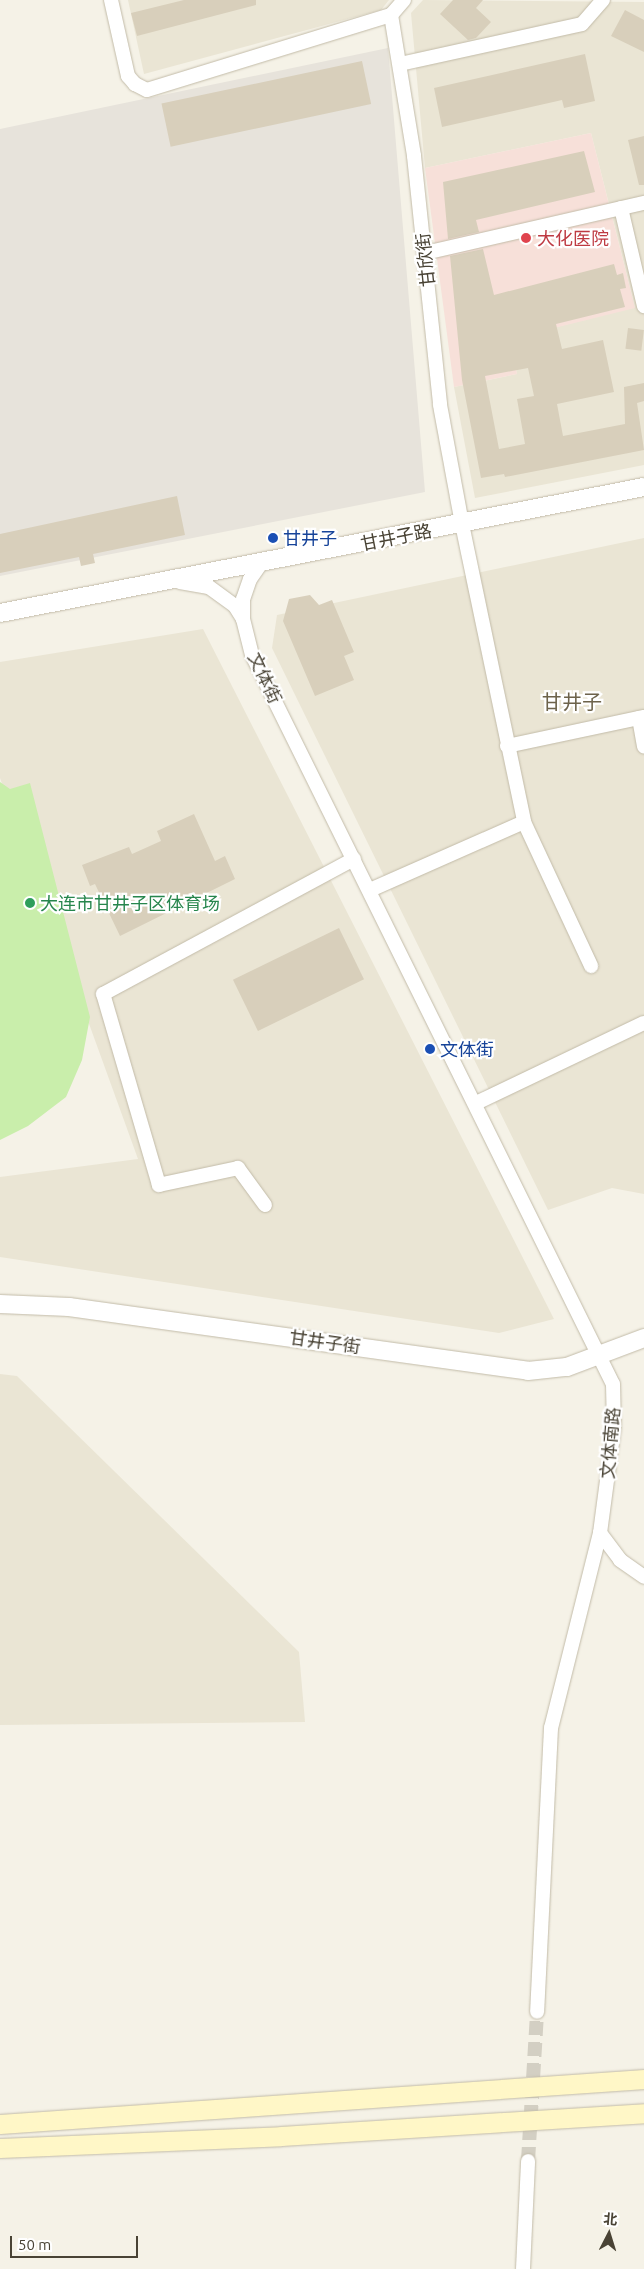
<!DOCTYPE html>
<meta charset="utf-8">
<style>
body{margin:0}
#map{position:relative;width:644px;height:2269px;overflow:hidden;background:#f5f2e7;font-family:Ubuntu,"Noto Sans SC",sans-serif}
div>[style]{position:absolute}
.residential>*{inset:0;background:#eae5d4}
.industrial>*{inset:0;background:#e7e3db}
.medical>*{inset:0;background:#f7e0d9}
.green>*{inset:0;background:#c9eeab}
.building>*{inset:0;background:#d8cfbb;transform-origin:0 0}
.minor-tunnel>*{height:14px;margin-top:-7px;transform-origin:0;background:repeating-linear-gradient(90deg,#d3cfc3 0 14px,transparent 0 21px)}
.roads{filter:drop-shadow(0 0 1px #c2bba8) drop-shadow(0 0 1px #c2bba8)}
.minor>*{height:14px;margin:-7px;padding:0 7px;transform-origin:7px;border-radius:7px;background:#fff}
.tertiary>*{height:18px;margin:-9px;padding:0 9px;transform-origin:9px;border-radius:9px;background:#fff}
.secondary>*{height:19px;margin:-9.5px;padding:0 9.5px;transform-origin:9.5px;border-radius:9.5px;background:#fff7c7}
.dots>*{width:14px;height:14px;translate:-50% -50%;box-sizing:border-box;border:2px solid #fff;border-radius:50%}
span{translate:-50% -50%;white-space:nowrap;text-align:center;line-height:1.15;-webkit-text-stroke:4.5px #fff;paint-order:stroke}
.health-label{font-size:18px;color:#be3a42}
.left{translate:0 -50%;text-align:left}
.street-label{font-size:18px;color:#494335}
.transit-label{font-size:18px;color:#164399}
.leisure-label{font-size:18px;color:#27864d}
.quarter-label{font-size:20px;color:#6d634b}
.north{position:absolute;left:584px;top:2209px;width:50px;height:50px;-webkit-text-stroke:4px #fff;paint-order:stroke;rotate:5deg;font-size:14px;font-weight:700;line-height:20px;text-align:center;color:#494335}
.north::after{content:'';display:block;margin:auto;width:18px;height:22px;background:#494335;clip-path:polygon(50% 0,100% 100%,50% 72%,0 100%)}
.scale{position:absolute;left:10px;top:2236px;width:128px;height:22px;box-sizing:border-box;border:2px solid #494335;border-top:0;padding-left:6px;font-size:15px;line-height:18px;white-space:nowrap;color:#494335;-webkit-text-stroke:4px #fff;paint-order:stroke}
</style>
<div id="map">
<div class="residential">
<div style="clip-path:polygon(128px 0,389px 0,381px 10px,144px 74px)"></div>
<div style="clip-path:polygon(423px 0,644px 2px,644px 465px,475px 498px,454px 387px,517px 374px,509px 339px,635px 307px,591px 133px,425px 168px,411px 13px)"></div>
<div style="clip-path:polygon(644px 538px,644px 1194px,612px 1188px,548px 1210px,272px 648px,277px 615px)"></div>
<div style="clip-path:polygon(203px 629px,554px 1319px,499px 1333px,0 1257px,0 1177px,138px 1159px,0 778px,0 662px)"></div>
<div style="clip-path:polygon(0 1374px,17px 1376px,299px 1652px,305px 1722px,0 1725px)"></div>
</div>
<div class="industrial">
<div style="clip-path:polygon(388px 48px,425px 492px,0 576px,0 129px)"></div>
</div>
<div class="medical">
<div style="clip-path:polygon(591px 133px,635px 308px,510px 339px,517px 374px,454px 387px,425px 168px)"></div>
</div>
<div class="green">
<div style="clip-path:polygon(0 782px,10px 789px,30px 783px,90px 1017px,82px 1060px,66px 1097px,28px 1126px,0 1140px)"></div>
</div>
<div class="building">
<div style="clip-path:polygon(184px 0,256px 0,256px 5px,137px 36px,131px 13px)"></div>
<div style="clip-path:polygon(453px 0,483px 0,476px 8px,491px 22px,476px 38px,468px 40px,440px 14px)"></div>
<div style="clip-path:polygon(625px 10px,644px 20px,644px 52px,611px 36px)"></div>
<div style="clip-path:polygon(585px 54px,595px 101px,564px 108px,562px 100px,442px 127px,434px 88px)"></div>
<div style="left:362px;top:61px;width:44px;height:205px;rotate:78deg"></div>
<div style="clip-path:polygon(644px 136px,644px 185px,639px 185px,628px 140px)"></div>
<div style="clip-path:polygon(584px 151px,595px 192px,476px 220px,479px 232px,448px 239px,443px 182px)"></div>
<div style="clip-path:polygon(evenodd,483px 249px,494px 295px,614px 264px,617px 275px,623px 273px,626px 288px,620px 289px,625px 307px,556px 324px,562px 349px,603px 340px,614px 392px,557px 404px,563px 436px,625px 424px,624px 387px,644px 383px,644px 401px,637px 403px,644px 450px,505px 477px,504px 474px,481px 478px,462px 380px,450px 256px,483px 249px,528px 368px,534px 396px,517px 399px,525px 444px,499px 449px,485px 376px,528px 368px)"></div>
<div style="left:628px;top:328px;width:16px;height:21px;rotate:7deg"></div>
<div style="clip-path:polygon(177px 496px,185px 535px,93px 554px,95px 563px,81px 566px,79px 557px,0 573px,0 534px)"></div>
<div style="clip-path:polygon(310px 595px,319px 605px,332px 600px,354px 652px,344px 656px,354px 680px,315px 696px,283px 621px,289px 599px)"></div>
<div style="clip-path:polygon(194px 814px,215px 861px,225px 856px,235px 879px,120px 936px,95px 884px,90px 886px,82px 865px,129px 847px,132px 854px,161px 841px,157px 831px)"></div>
<div style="left:339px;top:928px;width:57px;height:118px;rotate:64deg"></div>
</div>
<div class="minor-tunnel">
<div style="left:528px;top:2161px;width:149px;rotate:-86.5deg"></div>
</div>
<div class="roads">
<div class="minor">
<div style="left:111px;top:0;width:78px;rotate:77.4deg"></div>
<div style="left:128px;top:76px;width:11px;rotate:49deg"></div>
<div style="left:135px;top:84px;width:13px;rotate:27deg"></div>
<div style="left:147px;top:90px;width:255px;rotate:-17.1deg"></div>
<div style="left:404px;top:0;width:20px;rotate:131deg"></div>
<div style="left:391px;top:15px;width:143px;rotate:80.7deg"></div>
<div style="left:414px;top:156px;width:250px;rotate:84deg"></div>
<div style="left:440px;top:405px;width:121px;rotate:79.5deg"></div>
<div style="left:462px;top:524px;width:304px;rotate:78.2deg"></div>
<div style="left:524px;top:822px;width:159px;rotate:65deg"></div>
<div style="left:400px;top:64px;width:186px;rotate:-12.4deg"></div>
<div style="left:582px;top:24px;width:32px;rotate:-49deg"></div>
<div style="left:621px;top:208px;width:101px;rotate:76.8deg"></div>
<div style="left:425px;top:253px;width:225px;rotate:-12.9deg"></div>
<div style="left:262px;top:562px;width:21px;rotate:125deg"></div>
<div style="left:250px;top:579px;width:21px;rotate:109deg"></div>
<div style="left:243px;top:599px;width:20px;rotate:90deg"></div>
<div style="left:243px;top:619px;width:37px;rotate:76deg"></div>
<div style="left:252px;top:655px;width:813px;rotate:63.66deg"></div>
<div style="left:613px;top:1384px;width:44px;rotate:88.7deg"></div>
<div style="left:614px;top:1428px;width:106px;rotate:97.6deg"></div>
<div style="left:600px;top:1533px;width:201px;rotate:104.1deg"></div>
<div style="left:551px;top:1728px;width:284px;rotate:92.8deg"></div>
<div style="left:180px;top:582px;width:29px;rotate:10deg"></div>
<div style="left:209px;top:587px;width:32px;rotate:36deg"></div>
<div style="left:235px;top:606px;width:15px;rotate:58deg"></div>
<div style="left:639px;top:718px;width:29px;rotate:80deg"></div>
<div style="left:507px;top:746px;width:140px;rotate:-12deg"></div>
<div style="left:370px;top:890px;width:168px;rotate:-23.8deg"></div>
<div style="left:476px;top:1103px;width:186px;rotate:-25.5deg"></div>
<div style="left:265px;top:1205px;width:46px;rotate:-126.1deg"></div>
<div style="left:238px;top:1168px;width:81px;rotate:167.9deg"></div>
<div style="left:159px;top:1185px;width:199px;rotate:-106.3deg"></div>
<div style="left:103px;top:994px;width:285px;rotate:-28.3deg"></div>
<div style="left:600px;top:1533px;width:34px;rotate:53deg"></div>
<div style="left:620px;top:1560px;width:29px;rotate:35deg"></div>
<div style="left:523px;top:2269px;width:108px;rotate:-87.3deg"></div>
</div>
<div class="tertiary">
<div style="left:0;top:613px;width:656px;rotate:-11.07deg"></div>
<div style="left:0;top:1304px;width:69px;rotate:2.5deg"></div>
<div style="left:69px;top:1307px;width:463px;rotate:7.9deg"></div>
<div style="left:528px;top:1371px;width:39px;rotate:-6deg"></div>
<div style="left:567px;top:1367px;width:82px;rotate:-20.6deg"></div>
</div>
<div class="secondary">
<div style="left:0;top:2124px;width:646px;rotate:-4deg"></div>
<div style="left:0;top:2148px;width:281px;rotate:-2.4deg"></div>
<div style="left:281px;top:2136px;width:364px;rotate:-3.6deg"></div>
</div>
</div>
<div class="dots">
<div style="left:526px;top:238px;background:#e0444e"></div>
<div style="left:273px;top:538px;background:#1a4fb4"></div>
<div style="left:30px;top:903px;background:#2e9e5b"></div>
<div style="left:430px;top:1049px;background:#1a4fb4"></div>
</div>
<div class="health-label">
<span class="left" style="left:537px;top:238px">大化医院</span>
</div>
<div class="street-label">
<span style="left:425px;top:260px;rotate:-96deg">甘欣街</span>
<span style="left:396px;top:537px;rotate:-11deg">甘井子路</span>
<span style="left:265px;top:678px;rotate:65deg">文体街</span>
<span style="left:325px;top:1342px;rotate:8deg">甘井子街</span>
<span style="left:610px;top:1443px;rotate:-85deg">文体南路</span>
</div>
<div class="transit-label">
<span class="left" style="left:283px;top:538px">甘井子</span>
<span class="left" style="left:440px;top:1049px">文体街</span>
</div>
<div class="leisure-label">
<span class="left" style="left:40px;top:903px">大连市甘井子区体育场</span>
</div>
<div class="quarter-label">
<span style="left:572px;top:701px">甘井子</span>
</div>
<div class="north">北</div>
<div class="scale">50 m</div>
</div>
